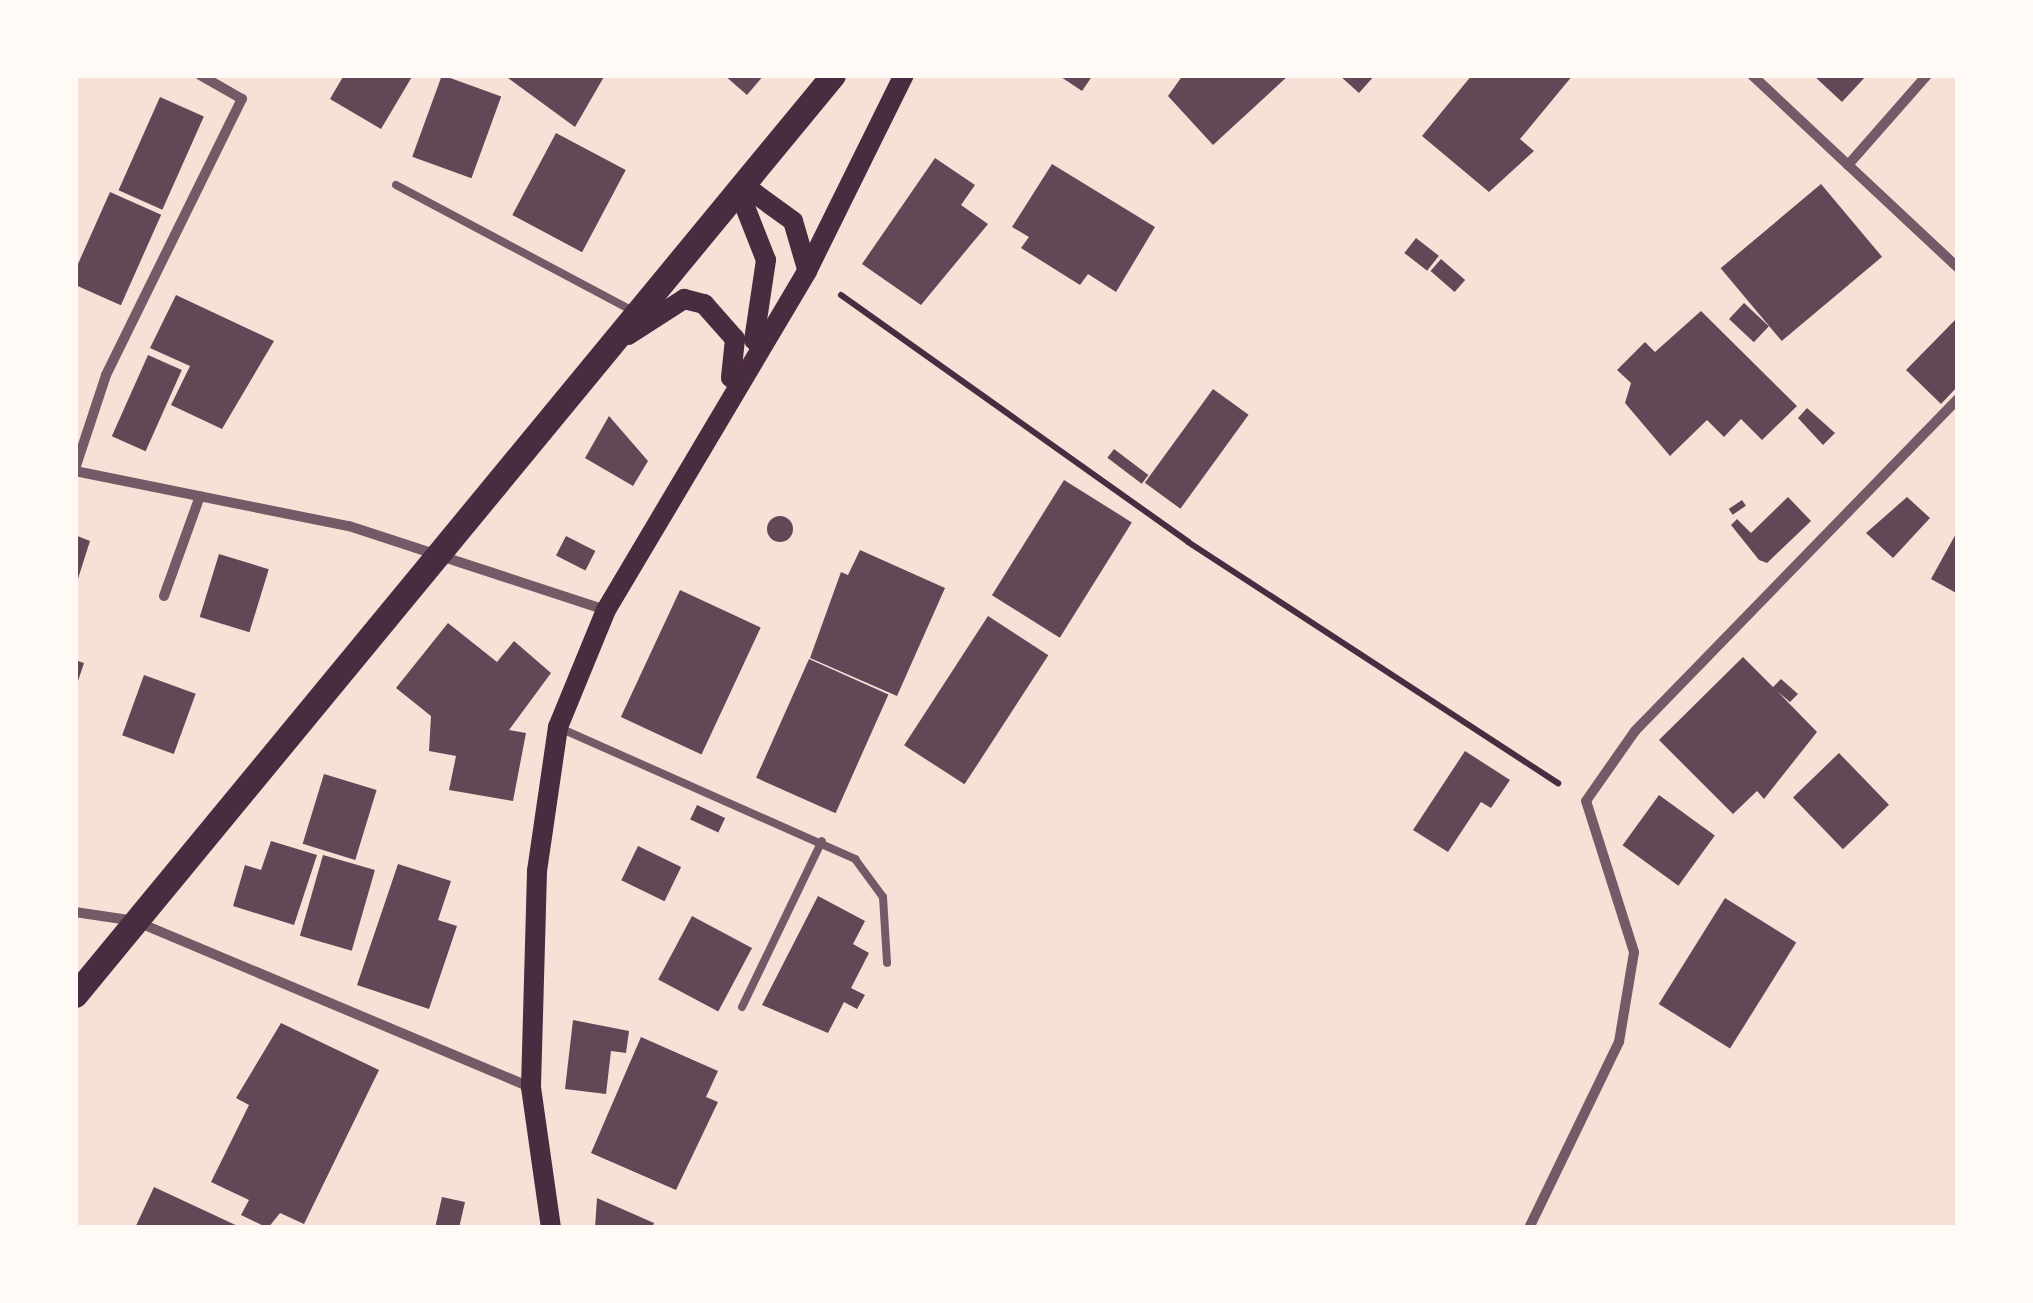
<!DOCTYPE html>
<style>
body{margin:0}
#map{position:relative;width:2033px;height:1303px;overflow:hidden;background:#f7e1d7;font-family:"Sofia Sans Condensed",sans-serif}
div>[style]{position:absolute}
.building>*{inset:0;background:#644757;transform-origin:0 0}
.round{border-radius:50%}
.path>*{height:6px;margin:-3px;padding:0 3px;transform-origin:3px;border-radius:3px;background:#4a2c40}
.service>*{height:8px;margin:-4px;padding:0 4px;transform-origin:4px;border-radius:4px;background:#755966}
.minor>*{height:10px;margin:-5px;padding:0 5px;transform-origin:5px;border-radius:5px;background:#755966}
.secondary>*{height:20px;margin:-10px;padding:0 10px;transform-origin:10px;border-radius:10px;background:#4a2c40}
.primary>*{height:25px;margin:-12.5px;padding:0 12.5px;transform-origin:12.5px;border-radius:12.5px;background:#4a2c40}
span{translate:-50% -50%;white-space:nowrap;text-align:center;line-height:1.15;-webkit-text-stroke:10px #fffaf5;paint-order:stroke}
.frame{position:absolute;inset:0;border:78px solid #fffaf5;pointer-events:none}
</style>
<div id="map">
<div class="building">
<div style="clip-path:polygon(344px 75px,413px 75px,381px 129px,330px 99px)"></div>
<div style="left:442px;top:75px;width:63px;height:87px;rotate:20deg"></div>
<div style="clip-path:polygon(504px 75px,605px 75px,575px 127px)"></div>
<div style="clip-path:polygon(724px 75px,764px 75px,747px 95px)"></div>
<div style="clip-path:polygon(1058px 75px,1093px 75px,1082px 91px)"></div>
<div style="clip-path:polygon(1183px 75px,1289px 75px,1213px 145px,1168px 96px)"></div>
<div style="clip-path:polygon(1339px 75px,1375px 75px,1359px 93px)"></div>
<div style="clip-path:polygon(1472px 75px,1573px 75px,1520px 139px,1534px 151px,1489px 192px,1422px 136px)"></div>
<div style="clip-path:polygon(1813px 75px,1867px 75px,1842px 102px)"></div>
<div style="left:160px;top:97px;width:48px;height:102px;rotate:24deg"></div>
<div style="left:556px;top:133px;width:79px;height:93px;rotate:28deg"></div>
<div style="clip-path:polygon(935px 158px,975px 185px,961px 205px,988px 224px,921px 305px,862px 264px)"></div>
<div style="clip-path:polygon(1052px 164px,1155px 227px,1116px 292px,1088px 274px,1080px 285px,1021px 248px,1029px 237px,1012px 227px)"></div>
<div style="left:1821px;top:184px;width:95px;height:131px;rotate:50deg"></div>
<div style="left:110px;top:192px;width:56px;height:99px;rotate:24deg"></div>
<div style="left:1416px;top:238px;width:29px;height:19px;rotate:38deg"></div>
<div style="left:1441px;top:259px;width:32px;height:16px;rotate:41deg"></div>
<div style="clip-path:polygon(176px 295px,274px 341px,222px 429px,171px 405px,190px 366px,150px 348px)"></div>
<div style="left:1744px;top:303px;width:34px;height:22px;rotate:43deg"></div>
<div style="clip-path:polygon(1701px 311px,1797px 406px,1762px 440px,1741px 419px,1724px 437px,1707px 420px,1670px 456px,1625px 403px,1631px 383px,1617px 370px,1645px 342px,1655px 352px)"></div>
<div style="clip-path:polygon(1958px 317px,1958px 386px,1941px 404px,1906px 370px)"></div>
<div style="left:148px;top:355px;width:37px;height:89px;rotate:24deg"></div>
<div style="left:1213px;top:389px;width:44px;height:116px;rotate:36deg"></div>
<div style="clip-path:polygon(1807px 408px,1835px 433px,1823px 445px,1798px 418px)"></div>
<div style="clip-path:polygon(609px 416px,648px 461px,633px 486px,585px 458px)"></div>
<div style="left:1114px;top:449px;width:43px;height:11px;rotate:37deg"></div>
<div style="left:1064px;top:480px;width:80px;height:136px;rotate:32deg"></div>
<div style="clip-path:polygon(1788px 497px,1811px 521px,1767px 563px,1759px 560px,1731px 525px,1737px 519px,1751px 533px)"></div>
<div style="clip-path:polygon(1907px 497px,1930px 518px,1893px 558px,1866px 533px)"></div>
<div style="left:1742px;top:500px;width:7px;height:16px;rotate:56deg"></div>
<div class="round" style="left:767px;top:516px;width:26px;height:26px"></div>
<div style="clip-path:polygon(1958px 530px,1958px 594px,1931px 579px)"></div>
<div style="clip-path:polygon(75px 535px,90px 541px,76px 585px,75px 585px)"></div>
<div style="left:566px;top:536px;width:33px;height:22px;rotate:27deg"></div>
<div style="clip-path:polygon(860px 550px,945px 588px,897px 696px,810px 658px,841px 572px,848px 575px)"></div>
<div style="left:219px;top:554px;width:52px;height:66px;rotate:17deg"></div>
<div style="left:680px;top:590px;width:89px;height:140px;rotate:25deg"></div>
<div style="left:988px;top:616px;width:72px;height:154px;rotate:33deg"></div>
<div style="clip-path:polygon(448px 623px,497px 662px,514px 641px,551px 673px,509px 730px,526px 733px,513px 801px,449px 790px,456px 756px,429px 751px,431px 716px,396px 688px)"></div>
<div style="clip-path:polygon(1743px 657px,1773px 687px,1781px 679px,1798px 694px,1790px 702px,1778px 692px,1817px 732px,1764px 799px,1757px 791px,1733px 814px,1659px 740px)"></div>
<div style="left:809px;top:659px;width:87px;height:130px;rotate:24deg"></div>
<div style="clip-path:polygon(75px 660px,84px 663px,76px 687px,75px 687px)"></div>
<div style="left:144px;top:675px;width:55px;height:64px;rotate:20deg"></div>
<div style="clip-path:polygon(1465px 751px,1510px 780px,1491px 808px,1481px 802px,1448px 852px,1413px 830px)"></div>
<div style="left:1839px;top:753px;width:72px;height:64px;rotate:46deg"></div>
<div style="left:324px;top:774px;width:55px;height:73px;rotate:17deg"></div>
<div style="left:1659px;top:795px;width:69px;height:62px;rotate:36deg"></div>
<div style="left:697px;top:805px;width:31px;height:16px;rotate:25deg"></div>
<div style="clip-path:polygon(271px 841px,317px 855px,294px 925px,233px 906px,245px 865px,261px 870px)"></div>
<div style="left:638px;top:846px;width:48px;height:38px;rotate:26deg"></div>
<div style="left:323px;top:855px;width:54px;height:84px;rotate:16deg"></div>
<div style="clip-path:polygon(398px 864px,451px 881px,438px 920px,457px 926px,429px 1009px,357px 985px)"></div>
<div style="clip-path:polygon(818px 896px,865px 921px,853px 944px,869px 953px,851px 988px,865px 995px,857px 1009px,844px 1002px,828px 1033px,762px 1005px)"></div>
<div style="left:1725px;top:898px;width:84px;height:125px;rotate:32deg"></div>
<div style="left:692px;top:916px;width:68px;height:72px;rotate:28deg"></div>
<div style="clip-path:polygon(573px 1020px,629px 1031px,626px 1053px,611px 1051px,606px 1094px,565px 1089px)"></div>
<div style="clip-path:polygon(281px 1023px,379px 1070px,304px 1224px,280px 1213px,268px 1228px,241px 1215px,249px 1200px,211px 1182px,249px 1105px,236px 1098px)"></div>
<div style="clip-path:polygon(641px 1037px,718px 1071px,706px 1097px,718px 1102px,676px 1190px,591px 1153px)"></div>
<div style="clip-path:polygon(154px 1187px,242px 1228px,135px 1228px)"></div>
<div style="clip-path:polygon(442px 1197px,465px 1202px,459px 1228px,435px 1228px)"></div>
<div style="clip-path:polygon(597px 1198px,654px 1223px,652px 1228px,595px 1228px)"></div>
</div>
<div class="path">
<div style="left:841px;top:295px;width:426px;rotate:35.4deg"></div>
<div style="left:1188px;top:542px;width:442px;rotate:33.1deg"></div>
</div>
<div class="service">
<div style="left:396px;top:185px;width:271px;rotate:28deg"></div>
<div style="left:562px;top:729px;width:321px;rotate:23.9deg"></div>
<div style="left:855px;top:859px;width:47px;rotate:53.6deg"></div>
<div style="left:883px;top:897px;width:66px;rotate:86.5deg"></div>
<div style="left:742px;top:1007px;width:184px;rotate:-64.3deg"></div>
</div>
<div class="minor">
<div style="left:1752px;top:75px;width:282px;rotate:43.1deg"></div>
<div style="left:1848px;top:165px;width:120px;rotate:-48.7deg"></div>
<div style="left:75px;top:469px;width:99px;rotate:-71.7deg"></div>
<div style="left:106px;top:375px;width:308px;rotate:-63.8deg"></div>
<div style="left:242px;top:99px;width:48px;rotate:-150.3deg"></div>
<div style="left:75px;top:471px;width:279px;rotate:11.4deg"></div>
<div style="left:349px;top:526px;width:270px;rotate:18.1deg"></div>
<div style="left:164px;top:596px;width:106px;rotate:-70.2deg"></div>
<div style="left:75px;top:912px;width:61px;rotate:8.5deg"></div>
<div style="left:135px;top:921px;width:428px;rotate:22.8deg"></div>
<div style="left:1529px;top:1228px;width:207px;rotate:-64.2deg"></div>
<div style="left:1619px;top:1042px;width:91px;rotate:-80.5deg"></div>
<div style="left:1634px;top:952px;width:158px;rotate:-107.6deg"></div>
<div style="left:1586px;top:801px;width:85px;rotate:-55deg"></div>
<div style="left:1635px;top:731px;width:463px;rotate:-45.8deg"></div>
</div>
<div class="secondary">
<div style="left:742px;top:184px;width:63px;rotate:36deg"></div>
<div style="left:793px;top:221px;width:50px;rotate:73.7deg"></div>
<div style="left:738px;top:189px;width:76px;rotate:68.5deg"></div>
<div style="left:766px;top:260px;width:81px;rotate:98.5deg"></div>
<div style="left:628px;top:335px;width:67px;rotate:-32.7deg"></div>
<div style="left:684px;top:299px;width:21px;rotate:14deg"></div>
<div style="left:704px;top:304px;width:47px;rotate:48.5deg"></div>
<div style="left:735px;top:339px;width:39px;rotate:96deg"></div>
<div style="left:551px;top:1228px;width:142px;rotate:-98.1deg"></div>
<div style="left:531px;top:1087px;width:216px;rotate:-88.4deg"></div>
<div style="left:537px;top:871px;width:146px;rotate:-81.7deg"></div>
<div style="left:558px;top:727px;width:126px;rotate:-67.7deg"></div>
<div style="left:606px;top:610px;width:394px;rotate:-59.3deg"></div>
<div style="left:807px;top:271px;width:219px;rotate:-63.7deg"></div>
</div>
<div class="primary">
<div style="left:75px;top:995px;width:1192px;rotate:-50.51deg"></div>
</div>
<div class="frame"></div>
</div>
